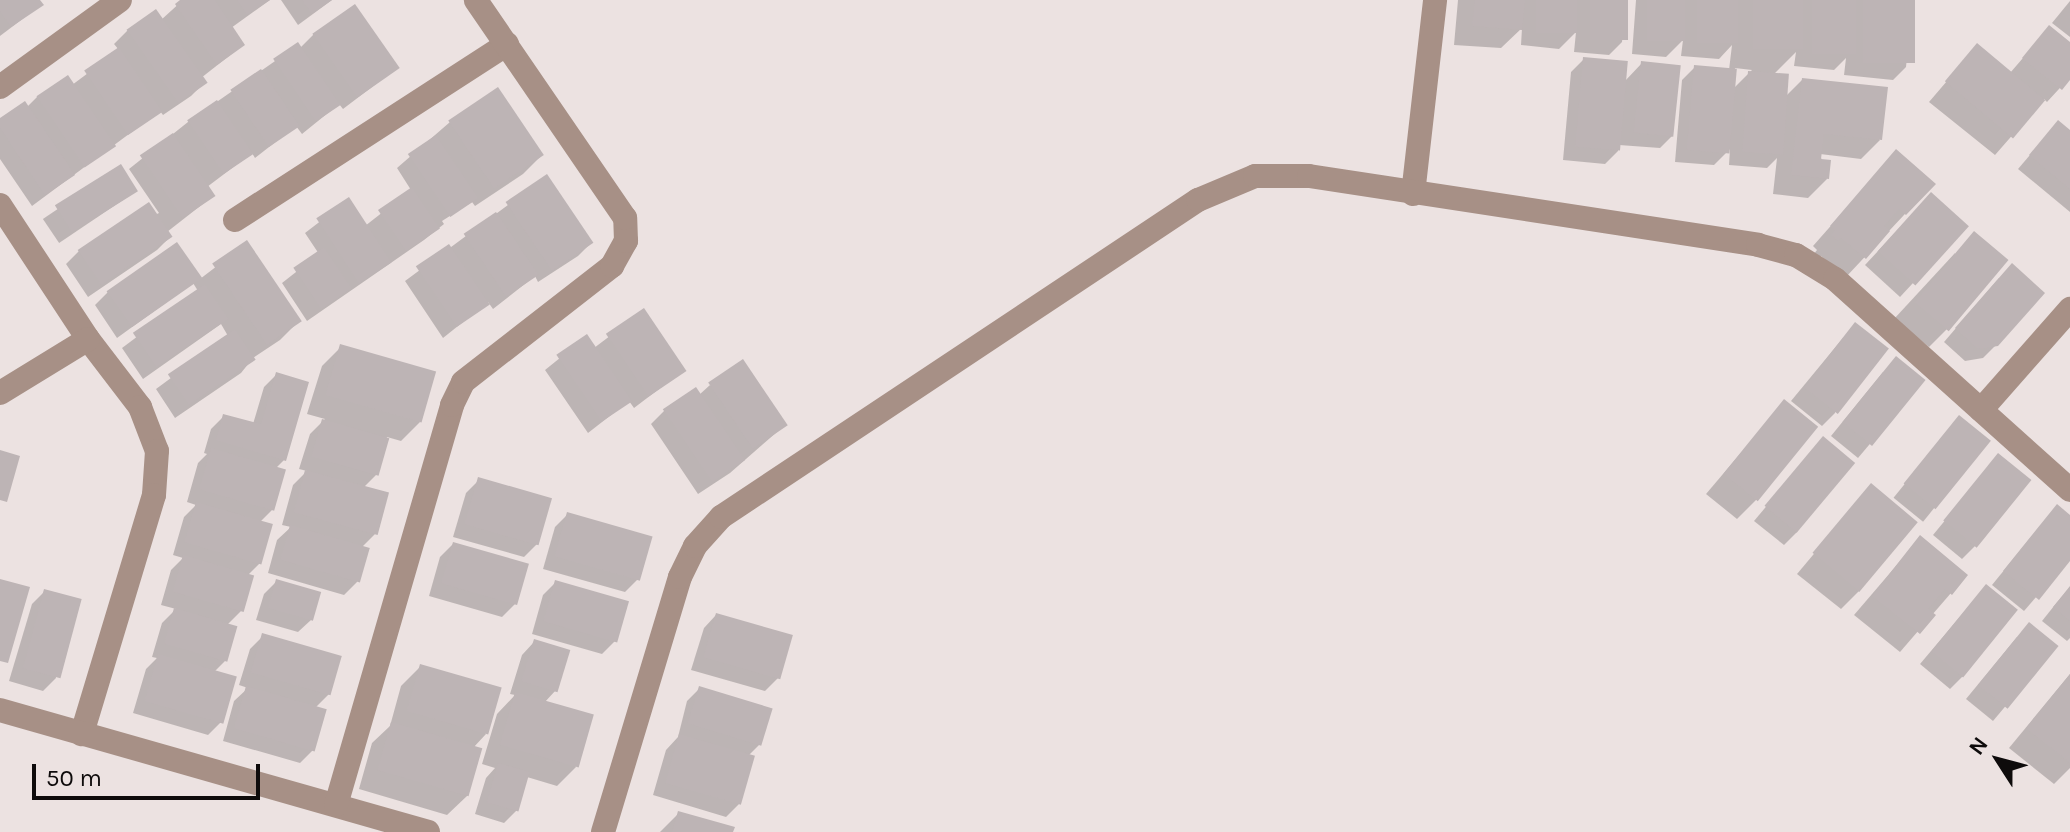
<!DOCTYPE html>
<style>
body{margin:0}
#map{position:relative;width:2070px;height:832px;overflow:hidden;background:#ece2e1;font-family:Karla,sans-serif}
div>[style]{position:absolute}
.shadow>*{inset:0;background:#0003;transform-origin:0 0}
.building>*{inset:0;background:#bdb4b5;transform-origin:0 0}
.minor>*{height:24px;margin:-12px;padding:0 12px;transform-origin:12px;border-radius:12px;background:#a79086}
span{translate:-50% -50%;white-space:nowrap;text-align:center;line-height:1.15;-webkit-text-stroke:7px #ece2e1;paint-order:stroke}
.north{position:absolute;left:1958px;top:720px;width:80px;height:80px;-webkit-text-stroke:6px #ece2e1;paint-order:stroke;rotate:306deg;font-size:22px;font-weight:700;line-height:32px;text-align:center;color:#0e0b0b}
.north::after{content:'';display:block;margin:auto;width:28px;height:36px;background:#0e0b0b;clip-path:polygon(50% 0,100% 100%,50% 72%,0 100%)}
.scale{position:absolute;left:32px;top:764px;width:228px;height:36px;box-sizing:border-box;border:4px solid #0e0b0b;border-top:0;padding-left:10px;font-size:24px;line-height:28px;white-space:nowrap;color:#0e0b0b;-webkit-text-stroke:6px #ece2e1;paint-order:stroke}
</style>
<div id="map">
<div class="shadow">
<div style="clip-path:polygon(0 0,38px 0,41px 5px,0 36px)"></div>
<div style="clip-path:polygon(183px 0,270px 0,231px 28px,243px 45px,201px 78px,204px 83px,191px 96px,163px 115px,160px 111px,32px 206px,0 159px,0 121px,27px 107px,37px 97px,72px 85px,119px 50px,114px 44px,127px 31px,161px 20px)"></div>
<div style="clip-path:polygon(281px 0,332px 0,298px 25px)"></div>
<div style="clip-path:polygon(1458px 0,1626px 0,1622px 42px,1609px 55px,1574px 52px,1576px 32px,1559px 49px,1521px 45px,1522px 28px,1501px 48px,1454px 45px)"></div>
<div style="clip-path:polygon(evenodd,1636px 0,1913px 0,1906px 67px,1893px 80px,1844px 75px,1846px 58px,1834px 70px,1794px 66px,1796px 52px,1773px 75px,1785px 97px,1802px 80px,1880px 140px,1861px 159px,1820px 154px,1827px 179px,1808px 198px,1773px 194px,1777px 158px,1767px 168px,1729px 165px,1730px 149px,1714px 165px,1675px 162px,1682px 80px,1695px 67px,1729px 70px,1732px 45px,1719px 59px,1681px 56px,1683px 40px,1666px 57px,1632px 54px,1636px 0,1735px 68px,1752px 70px,1733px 89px,1735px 68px)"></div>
<div style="clip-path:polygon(2070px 1px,2070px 37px,2052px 23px)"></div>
<div style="clip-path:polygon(2049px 28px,2070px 45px,2070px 77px,2047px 102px,2044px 99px,1995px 155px,1929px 102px,1977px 46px,2010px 73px)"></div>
<div style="clip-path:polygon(314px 34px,397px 68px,343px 109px,339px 104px,302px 134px,296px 126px,255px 158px,252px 153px,207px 187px,213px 196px,167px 232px,170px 237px,157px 250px,88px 297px,66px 264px,79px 251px,159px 213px,129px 169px,188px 122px,298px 45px,300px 48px)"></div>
<div style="clip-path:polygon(1584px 59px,1625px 81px,1642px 63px,1673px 135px,1660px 148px,1619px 145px,1618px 151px,1605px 164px,1563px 160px,1571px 72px)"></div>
<div style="clip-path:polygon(497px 90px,542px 155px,523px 174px,475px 206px,472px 202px,442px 221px,444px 224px,424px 240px,307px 321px,282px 283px,319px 254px,305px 233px,348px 200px,365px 226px,411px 190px,397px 168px,450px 122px)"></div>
<div style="clip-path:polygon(2058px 122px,2070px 132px,2070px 212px,2018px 169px)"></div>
<div style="clip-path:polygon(1896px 152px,1933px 184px,1846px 277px,1821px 256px,1818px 259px,1813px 255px,1817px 250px,1813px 246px)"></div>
<div style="left:120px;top:167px;width:29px;height:93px;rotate:56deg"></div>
<div style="clip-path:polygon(546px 177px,591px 243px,578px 256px,538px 282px,535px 276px,493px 309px,488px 302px,443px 338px,405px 281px)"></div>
<div style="clip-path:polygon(1919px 207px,1966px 226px,1900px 297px,1865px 265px)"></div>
<div style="clip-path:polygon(247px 243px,299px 321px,280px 340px,253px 358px,241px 373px,175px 418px,156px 389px,228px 336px,221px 324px,143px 379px,122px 348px,198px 291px,193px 283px,117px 338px,95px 305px,108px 292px,200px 279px)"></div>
<div style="clip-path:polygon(1955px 253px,1948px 328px,1929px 347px,1894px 319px)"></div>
<div style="clip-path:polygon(1999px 278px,1997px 344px,1983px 358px,1965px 361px,1944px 342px)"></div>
<div style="clip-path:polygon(643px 311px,684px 370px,634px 408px,629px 401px,588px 433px,545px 370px,586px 337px,594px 348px)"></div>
<div style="clip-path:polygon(1843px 338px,1835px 413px,1822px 426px,1791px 401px)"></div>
<div style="clip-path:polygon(341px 347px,420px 422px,401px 441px,387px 437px,376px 475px,363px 488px,375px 534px,361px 548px,357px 582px,344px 595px,268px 573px,277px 540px,291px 527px,282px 525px,293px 485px,307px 471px,299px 469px,310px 434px,325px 419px,307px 414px,322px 366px)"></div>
<div style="clip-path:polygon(1883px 372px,1923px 381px,1858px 458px,1831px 436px)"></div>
<div style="clip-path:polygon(277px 374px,284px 460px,275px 469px,272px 510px,260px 522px,260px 563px,248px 575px,241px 611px,227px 625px,225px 661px,214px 672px,221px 722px,208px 735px,133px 713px,146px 669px,157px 658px,152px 657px,162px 623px,176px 609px,161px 605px,171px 570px,183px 558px,173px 555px,184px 517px,196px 505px,187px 502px,198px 463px,207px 454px,204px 453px,211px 429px,224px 416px,253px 424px,264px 387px)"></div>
<div style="clip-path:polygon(710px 385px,785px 425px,730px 473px,698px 494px,651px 424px,664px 411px,699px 395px)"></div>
<div style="clip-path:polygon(1784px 402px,1756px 500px,1737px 519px,1706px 494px)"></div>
<div style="left:1959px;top:417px;width:38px;height:104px;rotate:39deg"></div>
<div style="clip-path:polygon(1823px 439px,1797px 532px,1784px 545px,1754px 521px)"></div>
<div style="clip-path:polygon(1998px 456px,1975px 546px,1962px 559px,1933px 535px)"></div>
<div style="clip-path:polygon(479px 480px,537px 544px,524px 557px,453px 537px,466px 493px)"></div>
<div style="clip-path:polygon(1871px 486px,1860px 590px,1841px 609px,1797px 574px)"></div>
<div style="clip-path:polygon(568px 514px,638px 579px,625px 592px,543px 569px,555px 527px)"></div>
<div style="clip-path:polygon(2070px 517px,2070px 558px,2024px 611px,1992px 585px,2045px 520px)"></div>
<div style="clip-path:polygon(1920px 538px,1951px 593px,1900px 652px,1854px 615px)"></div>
<div style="clip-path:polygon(453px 544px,515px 604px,502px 617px,429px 596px,440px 557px)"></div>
<div style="clip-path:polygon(277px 581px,311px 620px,298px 632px,256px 620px,264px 594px)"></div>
<div style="clip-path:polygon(556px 582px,615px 641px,602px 654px,532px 634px,543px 595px)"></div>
<div style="clip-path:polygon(1986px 586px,1963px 676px,1950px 689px,1920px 664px)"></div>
<div style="clip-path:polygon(2070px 586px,2070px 638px,2067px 641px,2042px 621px)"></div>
<div style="clip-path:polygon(45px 591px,56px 678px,43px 691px,9px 681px,32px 604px)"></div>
<div style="clip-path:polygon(716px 615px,778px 678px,765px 691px,691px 670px,704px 628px)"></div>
<div style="clip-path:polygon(263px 636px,329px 694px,315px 708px,313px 750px,300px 763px,223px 741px,234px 701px,248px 688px,239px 685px,250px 649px)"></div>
<div style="clip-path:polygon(2017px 637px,2056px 646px,1993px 721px,1966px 699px)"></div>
<div style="clip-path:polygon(534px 642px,556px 690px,544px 703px,576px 767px,557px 786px,527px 777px,517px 810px,504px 823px,475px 814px,486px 778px,495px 768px,482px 764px,497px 714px,515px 695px,510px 694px,522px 655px)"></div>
<div style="clip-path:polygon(420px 667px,486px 734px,473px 748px,467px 796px,447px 815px,359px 789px,372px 743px,390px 726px,401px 686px)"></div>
<div style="clip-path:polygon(2070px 674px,2070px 768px,2054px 784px,2009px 748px)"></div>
<div style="clip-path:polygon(700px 688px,760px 744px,748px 756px,739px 804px,726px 817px,653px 795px,666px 750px,678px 737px,687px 701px)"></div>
<div style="clip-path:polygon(679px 813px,731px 832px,660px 832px)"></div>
</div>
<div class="building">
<div style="clip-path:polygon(0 0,40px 0,44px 5px,11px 27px,0 11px)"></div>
<div style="clip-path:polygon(180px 0,215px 0,245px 45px,217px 65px,175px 4px)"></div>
<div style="clip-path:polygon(237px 0,270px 0,247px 15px)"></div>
<div style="clip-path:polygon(302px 0,332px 0,312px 14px)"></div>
<div style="clip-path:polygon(1475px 0,1525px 0,1522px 30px,1472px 26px)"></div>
<div style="left:1536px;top:0;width:41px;height:33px"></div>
<div style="left:1590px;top:0;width:38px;height:40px"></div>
<div style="left:1647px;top:0;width:38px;height:41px"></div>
<div style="left:1697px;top:0;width:41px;height:43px"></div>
<div style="left:1753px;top:0;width:50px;height:49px"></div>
<div style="left:1812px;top:0;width:44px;height:54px"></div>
<div style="left:1863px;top:0;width:52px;height:63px"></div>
<div style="left:355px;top:4px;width:78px;height:52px;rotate:55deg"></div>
<div style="left:156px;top:9px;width:90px;height:36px;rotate:55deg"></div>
<div style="clip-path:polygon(2049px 25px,2070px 42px,2070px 80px,2062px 90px,2022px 58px)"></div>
<div style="left:298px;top:42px;width:76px;height:30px;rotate:56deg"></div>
<div style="left:1977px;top:43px;width:89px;height:50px;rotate:40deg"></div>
<div style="left:119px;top:47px;width:78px;height:42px;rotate:56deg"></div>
<div style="left:1583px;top:57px;width:45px;height:90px;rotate:5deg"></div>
<div style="left:1641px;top:61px;width:40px;height:72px;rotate:6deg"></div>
<div style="left:1694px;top:65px;width:43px;height:85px;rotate:5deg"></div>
<div style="left:261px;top:69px;width:69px;height:37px;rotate:56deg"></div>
<div style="left:1748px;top:71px;width:41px;height:81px;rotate:4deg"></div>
<div style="left:68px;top:75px;width:86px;height:38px;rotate:56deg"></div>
<div style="clip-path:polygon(1802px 78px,1888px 87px,1882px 140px,1824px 134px,1821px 159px,1831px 160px,1829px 179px,1791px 175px)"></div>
<div style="left:498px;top:87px;width:82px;height:60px;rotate:56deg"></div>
<div style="left:217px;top:100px;width:65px;height:36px;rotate:56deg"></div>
<div style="clip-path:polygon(25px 101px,75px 175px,45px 195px,0 128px,0 118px)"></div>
<div style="clip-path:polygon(2058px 120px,2070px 130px,2070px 189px,2029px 155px)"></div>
<div style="left:173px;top:133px;width:76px;height:40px;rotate:56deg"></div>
<div style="left:436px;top:135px;width:76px;height:34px;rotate:56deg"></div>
<div style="clip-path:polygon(1896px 149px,1936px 184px,1906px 215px,1899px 209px,1884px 226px,1890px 231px,1866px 259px,1841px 238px,1838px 241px,1831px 235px,1835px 230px,1830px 226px)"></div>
<div style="left:121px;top:164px;width:32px;height:78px;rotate:58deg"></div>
<div style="left:547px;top:174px;width:83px;height:50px;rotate:56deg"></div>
<div style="left:412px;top:187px;width:50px;height:41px;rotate:56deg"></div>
<div style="left:1931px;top:192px;width:51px;height:80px;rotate:42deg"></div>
<div style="left:349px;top:197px;width:78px;height:39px;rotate:57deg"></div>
<div style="left:149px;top:202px;width:42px;height:86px;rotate:56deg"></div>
<div style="left:496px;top:212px;width:76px;height:39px;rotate:56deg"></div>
<div style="left:1974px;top:231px;width:45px;height:93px;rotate:40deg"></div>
<div style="left:247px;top:240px;width:98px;height:42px;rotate:56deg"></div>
<div style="left:177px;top:242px;width:44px;height:86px;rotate:55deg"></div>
<div style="left:449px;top:244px;width:73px;height:40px;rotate:56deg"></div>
<div style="left:324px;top:247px;width:50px;height:37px;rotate:56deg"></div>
<div style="clip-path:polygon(2012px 263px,2045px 293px,1998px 346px,1978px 349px,1955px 328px)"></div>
<div style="left:205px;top:284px;width:42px;height:87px;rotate:56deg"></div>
<div style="left:644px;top:308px;width:76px;height:46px;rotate:56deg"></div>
<div style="left:1855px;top:322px;width:43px;height:83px;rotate:38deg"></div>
<div style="left:235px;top:329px;width:37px;height:81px;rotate:56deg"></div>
<div style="left:587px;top:334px;width:81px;height:37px;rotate:56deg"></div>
<div style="left:340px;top:344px;width:100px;height:53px;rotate:16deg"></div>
<div style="left:1896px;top:356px;width:38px;height:85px;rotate:39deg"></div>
<div style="left:743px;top:359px;width:80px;height:42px;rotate:56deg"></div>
<div style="clip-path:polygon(276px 372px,309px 382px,286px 461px,216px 440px,223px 414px,261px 424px)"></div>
<div style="left:696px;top:387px;width:88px;height:40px;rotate:56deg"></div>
<div style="left:1784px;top:399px;width:44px;height:96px;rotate:39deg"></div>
<div style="left:1959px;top:415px;width:41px;height:88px;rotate:39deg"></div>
<div style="left:322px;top:419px;width:70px;height:39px;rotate:16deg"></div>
<div style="left:1823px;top:436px;width:42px;height:91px;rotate:40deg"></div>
<div style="left:211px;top:448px;width:78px;height:43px;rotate:16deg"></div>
<div style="clip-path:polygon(0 450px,20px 456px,7px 502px,0 500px)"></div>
<div style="left:1998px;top:453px;width:43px;height:87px;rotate:39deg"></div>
<div style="left:305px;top:470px;width:87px;height:44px;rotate:15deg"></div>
<div style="left:478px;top:477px;width:77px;height:49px;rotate:16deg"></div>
<div style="left:1871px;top:483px;width:61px;height:91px;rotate:40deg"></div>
<div style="left:196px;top:502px;width:80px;height:42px;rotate:16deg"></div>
<div style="clip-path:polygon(2057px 504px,2070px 515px,2070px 561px,2039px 600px,2003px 571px)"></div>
<div style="left:567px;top:512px;width:89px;height:46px;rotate:16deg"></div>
<div style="left:290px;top:525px;width:83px;height:36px;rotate:16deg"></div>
<div style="clip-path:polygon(1920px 535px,1968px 575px,1952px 595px,1945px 589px,1928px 609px,1936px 615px,1920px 634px,1872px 596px)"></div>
<div style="left:453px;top:542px;width:79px;height:43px;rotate:16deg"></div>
<div style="left:183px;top:555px;width:74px;height:38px;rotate:16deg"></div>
<div style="clip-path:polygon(0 579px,30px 587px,8px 663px,0 661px)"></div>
<div style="left:276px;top:579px;width:47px;height:30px;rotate:16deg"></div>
<div style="left:555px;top:580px;width:77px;height:43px;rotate:16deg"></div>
<div style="left:1986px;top:584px;width:41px;height:87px;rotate:39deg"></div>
<div style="clip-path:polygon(2070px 587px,2070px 621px,2053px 607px)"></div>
<div style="left:44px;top:589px;width:39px;height:82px;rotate:15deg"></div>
<div style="left:174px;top:608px;width:66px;height:37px;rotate:16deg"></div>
<div style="left:716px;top:613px;width:80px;height:46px;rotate:16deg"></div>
<div style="left:2029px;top:622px;width:38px;height:81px;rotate:39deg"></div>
<div style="left:262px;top:633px;width:83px;height:41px;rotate:16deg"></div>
<div style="left:534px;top:639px;width:38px;height:44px;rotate:17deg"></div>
<div style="left:158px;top:654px;width:82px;height:49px;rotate:16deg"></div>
<div style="left:420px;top:664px;width:85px;height:49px;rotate:16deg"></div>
<div style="clip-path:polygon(2070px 674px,2070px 763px,2026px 728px)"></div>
<div style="left:246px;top:686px;width:84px;height:44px;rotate:16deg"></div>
<div style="left:699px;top:686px;width:77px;height:39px;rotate:17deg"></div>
<div style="left:515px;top:692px;width:82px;height:55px;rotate:16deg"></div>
<div style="left:391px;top:722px;width:95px;height:50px;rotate:16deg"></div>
<div style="left:679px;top:734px;width:79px;height:51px;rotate:16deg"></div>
<div style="left:498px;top:763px;width:33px;height:41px;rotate:16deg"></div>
<div style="clip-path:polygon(678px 811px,735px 827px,733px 832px,672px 832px)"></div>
</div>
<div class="minor">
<div style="left:0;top:87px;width:148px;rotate:-35.9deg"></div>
<div style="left:1413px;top:194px;width:195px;rotate:-83.5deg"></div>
<div style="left:0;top:205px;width:160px;rotate:56.7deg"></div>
<div style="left:88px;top:339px;width:86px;rotate:52.6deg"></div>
<div style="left:140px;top:407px;width:47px;rotate:68.9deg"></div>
<div style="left:157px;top:451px;width:44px;rotate:93.9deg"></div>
<div style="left:154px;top:495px;width:250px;rotate:106.8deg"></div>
<div style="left:235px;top:220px;width:324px;rotate:-32.9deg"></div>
<div style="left:0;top:393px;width:103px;rotate:-31.5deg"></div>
<div style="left:1981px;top:410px;width:135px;rotate:-48.6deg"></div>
<div style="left:0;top:710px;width:445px;rotate:15.9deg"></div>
<div style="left:336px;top:805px;width:416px;rotate:-73.8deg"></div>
<div style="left:452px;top:405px;width:25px;rotate:-64deg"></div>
<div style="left:463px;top:382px;width:189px;rotate:-37.9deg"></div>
<div style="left:612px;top:266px;width:29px;rotate:-61deg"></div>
<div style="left:626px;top:241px;width:23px;rotate:-92deg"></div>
<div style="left:625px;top:218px;width:264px;rotate:-124.4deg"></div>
<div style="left:603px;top:832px;width:266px;rotate:-73.2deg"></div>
<div style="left:680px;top:577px;width:34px;rotate:-64deg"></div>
<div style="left:695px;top:546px;width:39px;rotate:-48deg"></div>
<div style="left:721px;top:517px;width:573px;rotate:-33.61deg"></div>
<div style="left:1198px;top:200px;width:62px;rotate:-22.8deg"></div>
<div style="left:1255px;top:176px;width:54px"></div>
<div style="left:1309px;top:176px;width:454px;rotate:8.7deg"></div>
<div style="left:1758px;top:245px;width:39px;rotate:15deg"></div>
<div style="left:1796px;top:255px;width:46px;rotate:31.6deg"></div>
<div style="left:1835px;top:279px;width:316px;rotate:41.9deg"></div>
</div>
<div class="north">N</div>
<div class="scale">50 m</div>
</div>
